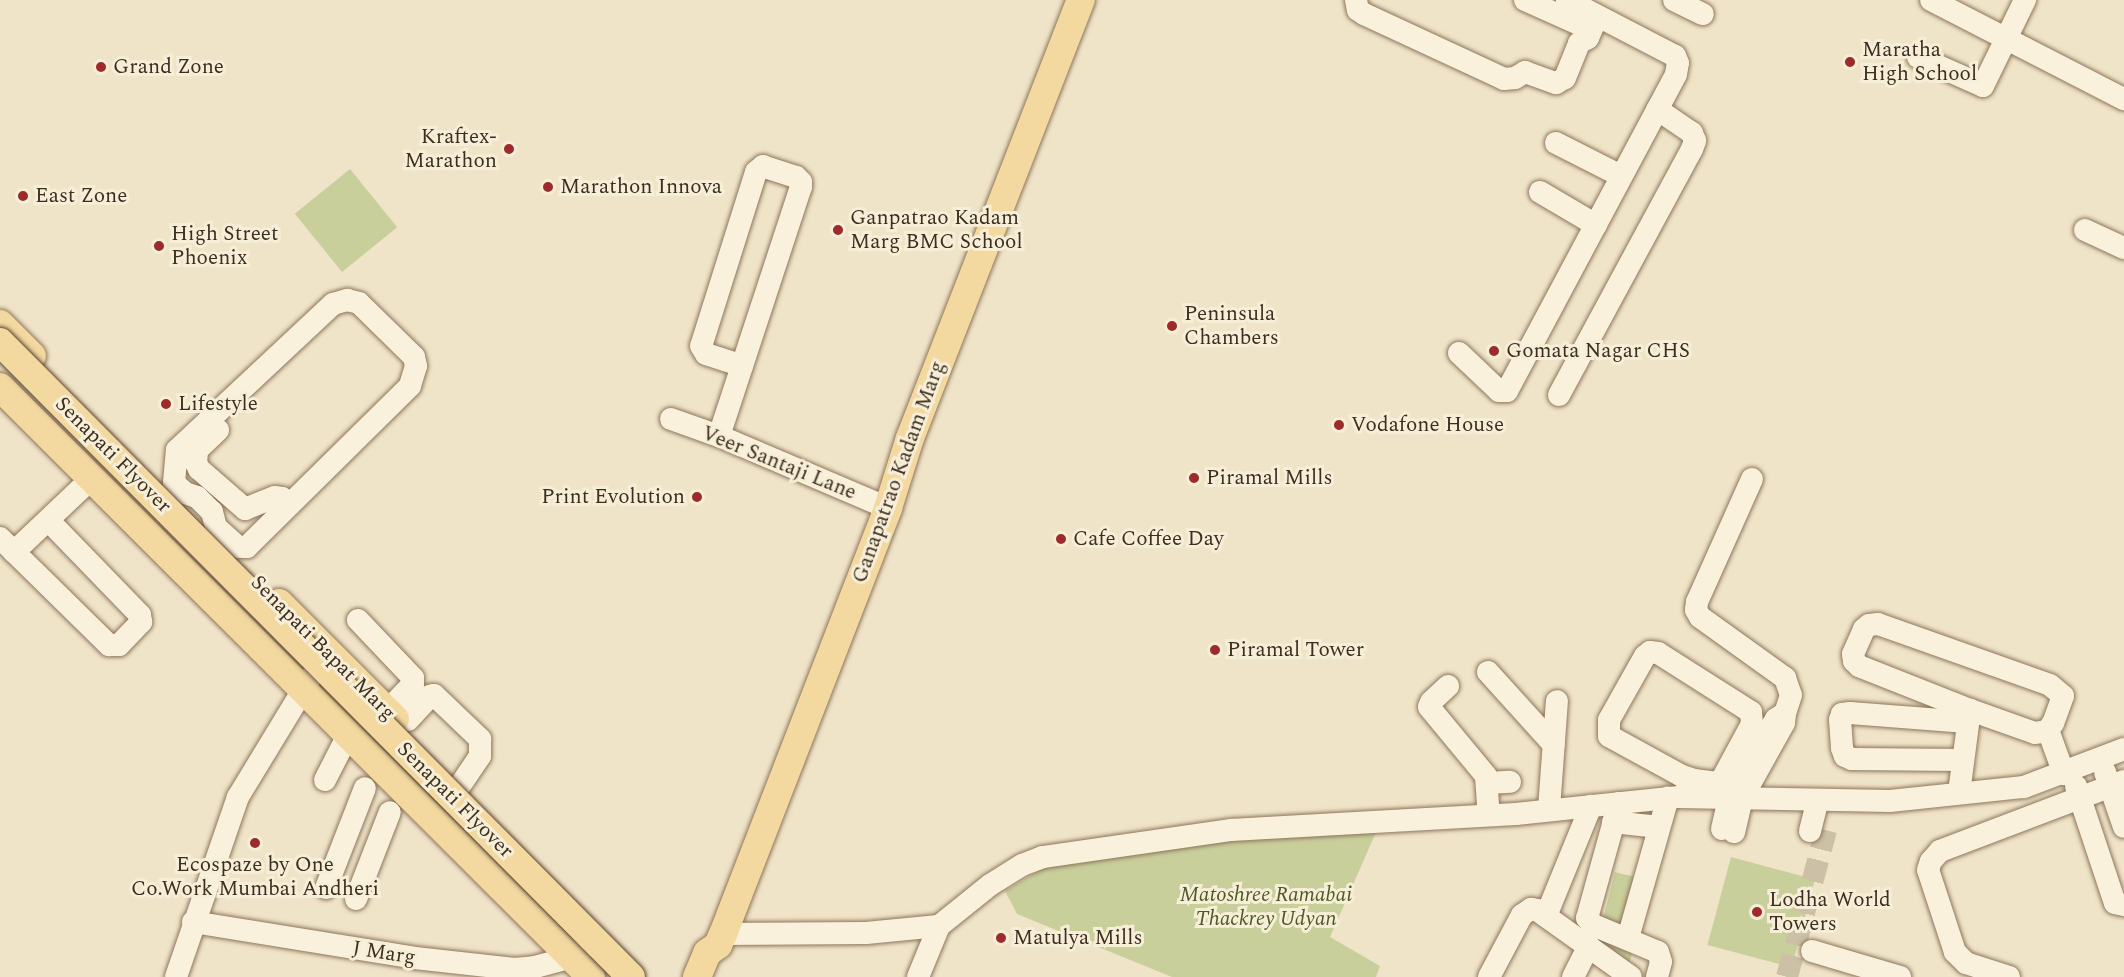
<!DOCTYPE html>
<style>
body{margin:0}
#map{position:relative;width:2124px;height:977px;overflow:hidden;background:#f0e4c8;font-family:Spectral,serif}
div>[style]{position:absolute}
.green>*{inset:0;background:#c9cf9b;transform-origin:0 0}
.minor-tunnel>*{height:22px;margin-top:-11px;transform-origin:0;background:repeating-linear-gradient(90deg,#ccc0a6 0 22px,transparent 0 33px)}
.roads{filter:drop-shadow(0 0 2px #8d765c) drop-shadow(0 0 2px #8d765c)}
.minor>*{height:22px;margin:-11px;padding:0 11px;transform-origin:11px;border-radius:11px;background:#faf1dc}
.major>*{height:28px;margin:-14px;padding:0 14px;transform-origin:14px;border-radius:14px;background:#f3d9a0}
.bridges{filter:drop-shadow(0 0 2px #5b4430) drop-shadow(0 0 2px #5b4430)}
.major-bridge>*{height:28px;margin:-14px;padding:0 14px;transform-origin:14px;border-radius:14px;background:#f3d9a0}
.dots>*{width:16px;height:16px;translate:-50% -50%;box-sizing:border-box;border:3px solid #f7eed8;border-radius:50%}
span{translate:-50% -50%;white-space:nowrap;text-align:center;line-height:1.15;-webkit-text-stroke:6px #f7eed8;paint-order:stroke}
.poi-label{font-size:21px;color:#3d2e20}
.left{translate:0 -50%;text-align:left}
.right{translate:-100% -50%;text-align:right}
.street-label{font-size:21px;color:#3d2e20}
.park-label{font-size:21px;color:#4d5a26;font-style:italic}
</style>
<div id="map">
<div class="green">
<div style="left:350px;top:169px;width:75px;height:71px;rotate:51deg"></div>
<div style="clip-path:polygon(1377px 830px,1330px 937px,1380px 966px,1376px 977px,1172px 977px,1017px 914px,1005px 891px,1047px 866px,1137px 845px)"></div>
<div style="left:1731px;top:857px;width:87px;height:91px;rotate:15deg"></div>
<div style="left:1615px;top:872px;width:36px;height:85px;rotate:14deg"></div>
</div>
<div class="minor-tunnel">
<div style="left:1787px;top:977px;width:152px;rotate:-75.1deg"></div>
</div>
<div class="roads">
<div class="minor">
<div style="left:1356px;top:0;width:10px;rotate:79deg"></div>
<div style="left:1358px;top:10px;width:7px;rotate:34deg"></div>
<div style="left:1364px;top:14px;width:154px;rotate:24.9deg"></div>
<div style="left:1504px;top:79px;width:11px;rotate:-5deg"></div>
<div style="left:1515px;top:78px;width:12px;rotate:-31deg"></div>
<div style="left:1525px;top:72px;width:33px;rotate:20deg"></div>
<div style="left:1556px;top:83px;width:10px;rotate:-29deg"></div>
<div style="left:1565px;top:78px;width:38px;rotate:-68deg"></div>
<div style="left:1579px;top:43px;width:10px;rotate:-29deg"></div>
<div style="left:1588px;top:38px;width:13px;rotate:-67deg"></div>
<div style="left:1593px;top:26px;width:11px;rotate:-105deg"></div>
<div style="left:1590px;top:15px;width:14px;rotate:-155deg"></div>
<div style="left:1525px;top:0;width:71px;rotate:24deg"></div>
<div style="left:1674px;top:0;width:32px;rotate:26deg"></div>
<div style="left:1931px;top:0;width:217px;rotate:27.2deg"></div>
<div style="left:1918px;top:57px;width:71px;rotate:24deg"></div>
<div style="left:1983px;top:86px;width:96px;rotate:-64deg"></div>
<div style="left:1556px;top:143px;width:73px;rotate:26.9deg"></div>
<div style="left:1540px;top:192px;width:65px;rotate:30.5deg"></div>
<div style="left:2085px;top:230px;width:43px;rotate:24.8deg"></div>
<div style="left:347px;top:300px;width:12px;rotate:14deg"></div>
<div style="left:359px;top:303px;width:77px;rotate:44.5deg"></div>
<div style="left:414px;top:357px;width:9px;rotate:77deg"></div>
<div style="left:416px;top:366px;width:21px;rotate:107deg"></div>
<div style="left:410px;top:386px;width:229px;rotate:135.4deg"></div>
<div style="left:247px;top:547px;width:9px;rotate:180deg"></div>
<div style="left:238px;top:547px;width:30px;rotate:-138deg"></div>
<div style="left:216px;top:527px;width:16px;rotate:-105deg"></div>
<div style="left:212px;top:512px;width:21px;rotate:-135deg"></div>
<div style="left:197px;top:497px;width:13px;rotate:-162deg"></div>
<div style="left:185px;top:493px;width:15px;rotate:-138deg"></div>
<div style="left:174px;top:483px;width:33px;rotate:-85deg"></div>
<div style="left:177px;top:450px;width:214px;rotate:-43.1deg"></div>
<div style="left:333px;top:304px;width:15px;rotate:-16deg"></div>
<div style="left:1459px;top:353px;width:55px;rotate:43.5deg"></div>
<div style="left:1499px;top:391px;width:8px"></div>
<div style="left:1507px;top:391px;width:359px;rotate:-61.9deg"></div>
<div style="left:1676px;top:74px;width:11px;rotate:-80deg"></div>
<div style="left:1678px;top:63px;width:8px;rotate:-113deg"></div>
<div style="left:1675px;top:56px;width:122px;rotate:-152.6deg"></div>
<div style="left:1559px;top:395px;width:280px;rotate:-61.6deg"></div>
<div style="left:1692px;top:149px;width:9px;rotate:-69deg"></div>
<div style="left:1695px;top:141px;width:9px;rotate:-111deg"></div>
<div style="left:1692px;top:133px;width:42px;rotate:-145.6deg"></div>
<div style="left:671px;top:419px;width:51px;rotate:19.5deg"></div>
<div style="left:719px;top:436px;width:184px;rotate:23.1deg"></div>
<div style="left:218px;top:430px;width:29px;rotate:136deg"></div>
<div style="left:197px;top:450px;width:13px;rotate:94deg"></div>
<div style="left:196px;top:463px;width:7px;rotate:63deg"></div>
<div style="left:199px;top:469px;width:61px;rotate:41deg"></div>
<div style="left:245px;top:509px;width:32px;rotate:-22deg"></div>
<div style="left:275px;top:497px;width:7px;rotate:8deg"></div>
<div style="left:282px;top:498px;width:10px;rotate:37deg"></div>
<div style="left:719px;top:436px;width:262px;rotate:-71.8deg"></div>
<div style="left:801px;top:187px;width:5px;rotate:-90deg"></div>
<div style="left:801px;top:182px;width:7px;rotate:-135deg"></div>
<div style="left:796px;top:177px;width:35px;rotate:-162deg"></div>
<div style="left:763px;top:166px;width:9px;rotate:139deg"></div>
<div style="left:756px;top:172px;width:182px;rotate:107.5deg"></div>
<div style="left:701px;top:346px;width:9px;rotate:58deg"></div>
<div style="left:706px;top:354px;width:38px;rotate:18deg"></div>
<div style="left:1752px;top:479px;width:135px;rotate:114.1deg"></div>
<div style="left:1697px;top:602px;width:8px;rotate:97deg"></div>
<div style="left:1696px;top:610px;width:8px;rotate:60deg"></div>
<div style="left:1700px;top:617px;width:105px;rotate:35.7deg"></div>
<div style="left:1785px;top:678px;width:18px;rotate:71deg"></div>
<div style="left:1791px;top:695px;width:19px;rotate:108deg"></div>
<div style="left:0;top:538px;width:153px;rotate:44.5deg"></div>
<div style="left:109px;top:645px;width:10px"></div>
<div style="left:119px;top:645px;width:32px;rotate:-46deg"></div>
<div style="left:141px;top:622px;width:7px;rotate:-98deg"></div>
<div style="left:140px;top:615px;width:132px;rotate:-134.1deg"></div>
<div style="left:14px;top:552px;width:108px;rotate:-43.5deg"></div>
<div style="left:358px;top:620px;width:80px;rotate:46.5deg"></div>
<div style="left:413px;top:678px;width:6px;rotate:90deg"></div>
<div style="left:413px;top:684px;width:37px;rotate:134deg"></div>
<div style="left:1488px;top:672px;width:98px;rotate:47.9deg"></div>
<div style="left:1448px;top:686px;width:23px;rotate:137deg"></div>
<div style="left:1431px;top:702px;width:5px;rotate:112deg"></div>
<div style="left:1429px;top:707px;width:89px;rotate:50.4deg"></div>
<div style="left:1486px;top:776px;width:39px;rotate:86deg"></div>
<div style="left:408px;top:720px;width:33px;rotate:-47deg"></div>
<div style="left:430px;top:696px;width:4px;rotate:-14deg"></div>
<div style="left:434px;top:695px;width:64px;rotate:43.7deg"></div>
<div style="left:480px;top:739px;width:17px;rotate:90deg"></div>
<div style="left:480px;top:756px;width:36px;rotate:124deg"></div>
<div style="left:2048px;top:730px;width:47px;rotate:70deg"></div>
<div style="left:1962px;top:760px;width:110px;rotate:-179.5deg"></div>
<div style="left:1852px;top:759px;width:8px;rotate:-157deg"></div>
<div style="left:1845px;top:756px;width:9px;rotate:-111deg"></div>
<div style="left:1842px;top:748px;width:28px;rotate:-94deg"></div>
<div style="left:1840px;top:720px;width:6px;rotate:-72deg"></div>
<div style="left:1842px;top:714px;width:8px;rotate:-7deg"></div>
<div style="left:1850px;top:713px;width:117px;rotate:4.4deg"></div>
<div style="left:2105px;top:772px;width:58px;rotate:70.9deg"></div>
<div style="left:325px;top:780px;width:53px;rotate:-62.9deg"></div>
<div style="left:1488px;top:783px;width:22px;rotate:-3deg"></div>
<div style="left:2076px;top:786px;width:123px;rotate:71.6deg"></div>
<div style="left:2115px;top:903px;width:9px;rotate:13deg"></div>
<div style="left:1959px;top:793px;width:84px;rotate:-82.5deg"></div>
<div style="left:1970px;top:710px;width:119px;rotate:-158.4deg"></div>
<div style="left:1859px;top:666px;width:7px;rotate:-135deg"></div>
<div style="left:1854px;top:661px;width:7px;rotate:-98deg"></div>
<div style="left:1853px;top:654px;width:27px;rotate:-66deg"></div>
<div style="left:1864px;top:629px;width:6px;rotate:-39deg"></div>
<div style="left:1869px;top:625px;width:9px;rotate:-6deg"></div>
<div style="left:1878px;top:624px;width:182px;rotate:19.5deg"></div>
<div style="left:2050px;top:685px;width:17px;rotate:40deg"></div>
<div style="left:2063px;top:696px;width:29px;rotate:110deg"></div>
<div style="left:2053px;top:723px;width:9px;rotate:126deg"></div>
<div style="left:2048px;top:730px;width:6px;rotate:162deg"></div>
<div style="left:2042px;top:732px;width:7px;rotate:172deg"></div>
<div style="left:2035px;top:733px;width:69px;rotate:-160.5deg"></div>
<div style="left:1718px;top:797px;width:14px;rotate:-82deg"></div>
<div style="left:1720px;top:783px;width:67px;rotate:-61.5deg"></div>
<div style="left:1752px;top:724px;width:12px;rotate:-95deg"></div>
<div style="left:1751px;top:712px;width:110px;rotate:-147.6deg"></div>
<div style="left:1658px;top:653px;width:8px;rotate:-173deg"></div>
<div style="left:1650px;top:652px;width:6px;rotate:141deg"></div>
<div style="left:1645px;top:656px;width:73px;rotate:119.4deg"></div>
<div style="left:1609px;top:720px;width:16px;rotate:90deg"></div>
<div style="left:1609px;top:736px;width:83px;rotate:28.7deg"></div>
<div style="left:1682px;top:776px;width:13px;rotate:18deg"></div>
<div style="left:1694px;top:780px;width:26px;rotate:7deg"></div>
<div style="left:1619px;top:803px;width:119px;rotate:105.5deg"></div>
<div style="left:1587px;top:918px;width:9px;rotate:49deg"></div>
<div style="left:1593px;top:925px;width:70px;rotate:22.6deg"></div>
<div style="left:1658px;top:952px;width:10px;rotate:73deg"></div>
<div style="left:1661px;top:962px;width:16px;rotate:105deg"></div>
<div style="left:1549px;top:809px;width:108px;rotate:-85.8deg"></div>
<div style="left:1613px;top:822px;width:46px;rotate:6.2deg"></div>
<div style="left:1722px;top:829px;width:32px;rotate:-77deg"></div>
<div style="left:1729px;top:798px;width:92px;rotate:-59.3deg"></div>
<div style="left:1776px;top:719px;width:11px;rotate:-34deg"></div>
<div style="left:1785px;top:713px;width:10px;rotate:96deg"></div>
<div style="left:1784px;top:723px;width:86px;rotate:119.2deg"></div>
<div style="left:1742px;top:798px;width:35px;rotate:103deg"></div>
<div style="left:1810px;top:831px;width:32px;rotate:-76deg"></div>
<div style="left:326px;top:888px;width:107px;rotate:-68.7deg"></div>
<div style="left:356px;top:899px;width:93px;rotate:-68.7deg"></div>
<div style="left:1546px;top:916px;width:119px;rotate:-67.8deg"></div>
<div style="left:193px;top:922px;width:225px;rotate:9.2deg"></div>
<div style="left:415px;top:958px;width:100px;rotate:6.3deg"></div>
<div style="left:514px;top:969px;width:21px;rotate:-5deg"></div>
<div style="left:535px;top:967px;width:39px;rotate:-15deg"></div>
<div style="left:573px;top:957px;width:13px;rotate:-39deg"></div>
<div style="left:723px;top:934px;width:143px;rotate:-0.4deg"></div>
<div style="left:866px;top:933px;width:73px;rotate:-5.5deg"></div>
<div style="left:939px;top:926px;width:65px;rotate:-38.8deg"></div>
<div style="left:990px;top:885px;width:38px;rotate:-32deg"></div>
<div style="left:1022px;top:865px;width:22px;rotate:-21deg"></div>
<div style="left:1043px;top:857px;width:190px;rotate:-8.2deg"></div>
<div style="left:1231px;top:830px;width:285px;rotate:-3.2deg"></div>
<div style="left:1516px;top:814px;width:164px;rotate:-6deg"></div>
<div style="left:1679px;top:797px;width:211px;rotate:1.1deg"></div>
<div style="left:1890px;top:801px;width:135px;rotate:-6deg"></div>
<div style="left:2024px;top:787px;width:107px;rotate:-20.8deg"></div>
<div style="left:1628px;top:938px;width:146px;rotate:-74.1deg"></div>
<div style="left:1812px;top:951px;width:92px;rotate:16.5deg"></div>
<div style="left:176px;top:977px;width:190px;rotate:-71deg"></div>
<div style="left:238px;top:797px;width:140px;rotate:-58.7deg"></div>
<div style="left:918px;top:977px;width:55px;rotate:-67.6deg"></div>
<div style="left:1489px;top:977px;width:70px;rotate:-62deg"></div>
<div style="left:1522px;top:915px;width:11px;rotate:-34deg"></div>
<div style="left:1531px;top:909px;width:6px;rotate:9deg"></div>
<div style="left:1537px;top:910px;width:115px;rotate:35.5deg"></div>
<div style="left:1573px;top:977px;width:35px;rotate:-63deg"></div>
<div style="left:2009px;top:977px;width:45px;rotate:-162deg"></div>
<div style="left:1966px;top:963px;width:16px;rotate:-135deg"></div>
<div style="left:1955px;top:952px;width:86px;rotate:-108.2deg"></div>
<div style="left:1928px;top:870px;width:9px;rotate:-72deg"></div>
<div style="left:1931px;top:861px;width:13px;rotate:-48deg"></div>
<div style="left:1940px;top:851px;width:197px;rotate:-20.8deg"></div>
</div>
<div class="major">
<div style="left:0;top:324px;width:45px;rotate:45deg"></div>
<div style="left:0;top:387px;width:835px;rotate:44.95deg"></div>
<div style="left:279px;top:603px;width:164px;rotate:45deg"></div>
<div style="left:697px;top:977px;width:26px;rotate:-67deg"></div>
<div style="left:707px;top:953px;width:14px;rotate:-36deg"></div>
<div style="left:718px;top:945px;width:12px;rotate:-66deg"></div>
<div style="left:723px;top:934px;width:457px;rotate:-68.8deg"></div>
<div style="left:888px;top:508px;width:73px;rotate:-72.6deg"></div>
<div style="left:910px;top:438px;width:470px;rotate:-68.7deg"></div>
</div>
</div>
<div class="bridges">
<div class="major-bridge">
<div style="left:0;top:342px;width:895px;rotate:45.18deg"></div>
</div>
</div>
<div class="dots">
<div style="left:1850px;top:62px;background:#9e2a2b"></div>
<div style="left:101px;top:67px;background:#9e2a2b"></div>
<div style="left:509px;top:149px;background:#9e2a2b"></div>
<div style="left:548px;top:187px;background:#9e2a2b"></div>
<div style="left:23px;top:196px;background:#9e2a2b"></div>
<div style="left:838px;top:230px;background:#9e2a2b"></div>
<div style="left:159px;top:246px;background:#9e2a2b"></div>
<div style="left:1172px;top:326px;background:#9e2a2b"></div>
<div style="left:1494px;top:351px;background:#9e2a2b"></div>
<div style="left:166px;top:404px;background:#9e2a2b"></div>
<div style="left:1339px;top:425px;background:#9e2a2b"></div>
<div style="left:1194px;top:478px;background:#9e2a2b"></div>
<div style="left:697px;top:497px;background:#9e2a2b"></div>
<div style="left:1061px;top:539px;background:#9e2a2b"></div>
<div style="left:1215px;top:650px;background:#9e2a2b"></div>
<div style="left:255px;top:843px;background:#9e2a2b"></div>
<div style="left:1757px;top:912px;background:#9e2a2b"></div>
<div style="left:1001px;top:938px;background:#9e2a2b"></div>
</div>
<div class="poi-label">
<span class="left" style="left:1862px;top:62px">Maratha<br>High School</span>
<span class="left" style="left:113px;top:67px">Grand Zone</span>
<span class="right" style="left:497px;top:149px">Kraftex-<br>Marathon</span>
<span class="left" style="left:560px;top:187px">Marathon Innova</span>
<span class="left" style="left:35px;top:196px">East Zone</span>
<span class="left" style="left:850px;top:230px">Ganpatrao Kadam<br>Marg BMC School</span>
<span class="left" style="left:171px;top:246px">High Street<br>Phoenix</span>
<span class="left" style="left:1184px;top:326px">Peninsula<br>Chambers</span>
<span class="left" style="left:1506px;top:351px">Gomata Nagar CHS</span>
<span class="left" style="left:178px;top:404px">Lifestyle</span>
<span class="left" style="left:1351px;top:425px">Vodafone House</span>
<span class="left" style="left:1206px;top:478px">Piramal Mills</span>
<span class="right" style="left:685px;top:497px">Print Evolution</span>
<span class="left" style="left:1073px;top:539px">Cafe Coffee Day</span>
<span class="left" style="left:1227px;top:650px">Piramal Tower</span>
<span style="left:255px;top:877px">Ecospaze by One<br>Co.Work Mumbai Andheri</span>
<span class="left" style="left:1769px;top:912px">Lodha World<br>Towers</span>
<span class="left" style="left:1013px;top:938px">Matulya Mills</span>
</div>
<div class="street-label">
<span style="left:113px;top:455px;rotate:45deg">Senapati Flyover</span>
<span style="left:779px;top:463px;rotate:22deg">Veer Santaji Lane</span>
<span style="left:899px;top:472px;rotate:-70deg">Ganapatrao Kadam Marg</span>
<span style="left:323px;top:648px;rotate:45deg">Senapati Bapat Marg</span>
<span style="left:455px;top:800px;rotate:45deg">Senapati Flyover</span>
<span style="left:384px;top:953px;rotate:9deg">J Marg</span>
</div>
<div class="park-label">
<span style="left:1266px;top:907px">Matoshree Ramabai<br>Thackrey Udyan</span>
</div>
</div>
